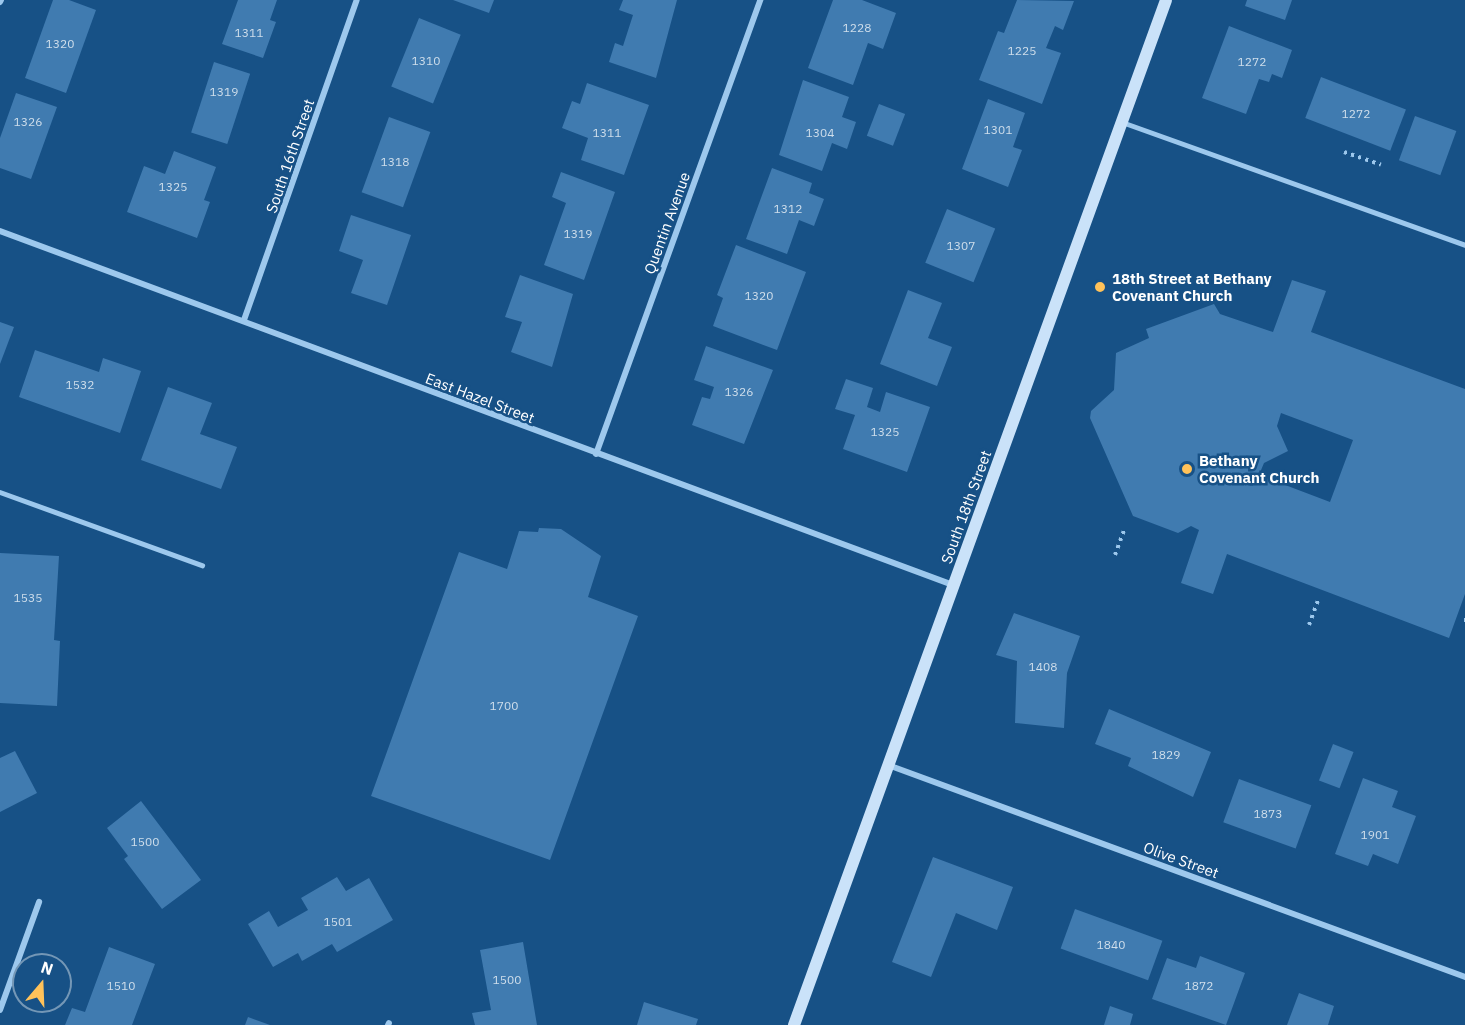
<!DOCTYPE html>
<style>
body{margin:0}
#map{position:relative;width:1465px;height:1025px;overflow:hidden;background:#175186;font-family:"IBM Plex Sans",sans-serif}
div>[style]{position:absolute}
.building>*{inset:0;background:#407bb0;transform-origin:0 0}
.path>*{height:4px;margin-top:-2px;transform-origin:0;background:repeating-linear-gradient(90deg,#9dc8ed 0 3px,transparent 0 7.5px)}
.lane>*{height:4.5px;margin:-2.25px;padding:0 2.25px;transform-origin:2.25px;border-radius:2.25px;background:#9dc8ed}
.street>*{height:6px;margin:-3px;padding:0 3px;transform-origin:3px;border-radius:3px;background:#9dc8ed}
.secondary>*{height:12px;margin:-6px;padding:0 6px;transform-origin:6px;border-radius:6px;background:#cae2f9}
.dots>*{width:16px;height:16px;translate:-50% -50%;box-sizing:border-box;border:3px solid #175186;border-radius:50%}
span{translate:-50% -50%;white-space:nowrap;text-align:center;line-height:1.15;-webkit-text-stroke:5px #175186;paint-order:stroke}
.number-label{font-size:12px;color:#cfdeeb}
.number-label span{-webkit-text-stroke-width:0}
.street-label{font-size:15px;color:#fff}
.poi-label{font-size:15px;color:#fff;font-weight:700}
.left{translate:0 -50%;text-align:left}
.north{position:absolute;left:12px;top:953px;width:60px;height:60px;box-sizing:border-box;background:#175186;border:2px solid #7497b6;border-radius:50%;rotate:19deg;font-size:16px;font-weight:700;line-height:24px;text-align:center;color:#fff}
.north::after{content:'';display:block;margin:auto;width:21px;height:27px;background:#ffc25a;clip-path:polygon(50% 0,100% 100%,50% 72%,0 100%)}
</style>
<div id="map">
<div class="building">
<div style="clip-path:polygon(53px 0,69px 0,96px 10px,66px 93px,25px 78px)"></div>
<div style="clip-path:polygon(238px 0,277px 0,270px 20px,276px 22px,263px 58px,222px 44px)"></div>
<div style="clip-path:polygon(453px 0,494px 0,489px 13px)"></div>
<div style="clip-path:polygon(623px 0,677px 0,656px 78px,609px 62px,615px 43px,623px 46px,633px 15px,619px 10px)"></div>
<div style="clip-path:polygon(833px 0,862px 0,896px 13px,883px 49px,868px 43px,853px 85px,808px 68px)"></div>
<div style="clip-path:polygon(1017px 0,1074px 1px,1063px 30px,1055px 26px,1046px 48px,1061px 53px,1042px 104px,979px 80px,998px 31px,1004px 33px)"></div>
<div style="clip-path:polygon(1247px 0,1292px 0,1285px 20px,1245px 6px)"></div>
<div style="left:419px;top:18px;width:45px;height:74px;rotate:22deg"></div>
<div style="clip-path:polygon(1229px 26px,1292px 50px,1282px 78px,1272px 74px,1269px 82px,1259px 79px,1246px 114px,1202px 98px)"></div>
<div style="left:214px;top:62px;width:38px;height:74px;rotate:18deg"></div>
<div style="left:1321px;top:77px;width:91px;height:44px;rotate:21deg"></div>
<div style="clip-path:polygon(803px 80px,849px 97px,842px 117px,856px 122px,847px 149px,832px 143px,822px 171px,779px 155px)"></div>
<div style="clip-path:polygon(587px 83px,649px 105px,624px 175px,581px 160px,588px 138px,562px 128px,572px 101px,580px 104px)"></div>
<div style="clip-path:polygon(16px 93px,57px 107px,31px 179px,0 168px,0 138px)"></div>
<div style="clip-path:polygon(988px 99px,1025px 113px,1013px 147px,1022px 150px,1008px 187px,962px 169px)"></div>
<div style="left:879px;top:104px;width:28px;height:34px;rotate:21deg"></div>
<div style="left:1415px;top:116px;width:44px;height:47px;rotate:20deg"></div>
<div style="left:389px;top:117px;width:44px;height:80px;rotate:20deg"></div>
<div style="clip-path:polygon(174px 151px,216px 167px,204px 200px,210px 202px,197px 238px,127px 212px,144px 166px,165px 174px)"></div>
<div style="clip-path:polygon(772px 168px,812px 183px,809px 193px,824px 199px,814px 226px,799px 220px,787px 254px,746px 239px)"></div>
<div style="clip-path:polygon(561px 172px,615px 192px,584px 280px,544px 265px,566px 203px,552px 197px)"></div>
<div style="left:947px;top:209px;width:52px;height:58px;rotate:22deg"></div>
<div style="clip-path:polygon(351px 215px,411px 235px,387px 305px,351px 293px,363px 260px,339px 251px)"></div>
<div style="clip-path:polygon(736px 245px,806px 272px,777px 350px,713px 326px,723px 298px,717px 295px)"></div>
<div style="clip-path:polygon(520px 275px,573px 294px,552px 367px,511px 352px,522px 322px,505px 317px)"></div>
<div style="clip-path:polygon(evenodd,1292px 280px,1326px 291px,1311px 332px,1465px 389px,1465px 594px,1449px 638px,1227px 554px,1213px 594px,1181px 583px,1199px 530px,1191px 526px,1178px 533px,1133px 516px,1090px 418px,1091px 411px,1114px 390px,1116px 353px,1149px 338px,1146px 329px,1214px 304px,1220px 314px,1273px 332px,1292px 280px,1281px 413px,1353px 440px,1330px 502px,1259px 475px,1264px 463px,1288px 451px,1277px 426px,1281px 413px)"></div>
<div style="clip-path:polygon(908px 290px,942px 303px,928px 338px,952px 347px,937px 386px,880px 364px)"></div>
<div style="clip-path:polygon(0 322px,14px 327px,0 364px)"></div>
<div style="clip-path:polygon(706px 346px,773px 370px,744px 444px,692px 425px,702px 397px,710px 399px,714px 387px,694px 380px)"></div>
<div style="clip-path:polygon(35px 350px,99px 372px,103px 358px,141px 371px,120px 433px,19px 397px)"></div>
<div style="clip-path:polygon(846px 379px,873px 388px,867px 407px,880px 412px,886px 392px,930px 407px,907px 472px,843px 449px,855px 415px,835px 409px)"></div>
<div style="clip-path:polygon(168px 387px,212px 403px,200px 434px,237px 447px,221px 489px,141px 460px)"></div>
<div style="clip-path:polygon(539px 528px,561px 529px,601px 556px,588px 597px,638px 616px,550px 860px,371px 796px,459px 552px,507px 569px,519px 531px,538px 532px)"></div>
<div style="clip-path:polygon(0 553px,59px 556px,54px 640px,60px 641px,57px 706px,0 703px)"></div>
<div style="clip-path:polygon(1014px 613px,1080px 636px,1067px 673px,1064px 728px,1015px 723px,1017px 661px,996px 655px)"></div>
<div style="clip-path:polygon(1109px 709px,1211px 752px,1193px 797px,1128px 766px,1131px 758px,1095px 744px)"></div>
<div style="left:1333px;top:744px;width:22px;height:39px;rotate:21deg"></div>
<div style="clip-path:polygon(15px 751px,37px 793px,0 812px,0 758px)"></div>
<div style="clip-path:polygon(1363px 778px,1398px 791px,1392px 807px,1416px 816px,1398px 864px,1373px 854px,1368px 866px,1335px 854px)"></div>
<div style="left:1239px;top:779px;width:77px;height:46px;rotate:20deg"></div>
<div style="clip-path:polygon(141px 801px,201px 880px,162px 909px,124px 859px,128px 856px,107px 828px)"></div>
<div style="clip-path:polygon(933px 857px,1013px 887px,997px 930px,956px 913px,931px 977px,892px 962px)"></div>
<div style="clip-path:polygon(337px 877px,346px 891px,369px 878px,393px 920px,337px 952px,332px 944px,302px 961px,298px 953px,273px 967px,248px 924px,269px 911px,278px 927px,308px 910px,301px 898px)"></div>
<div style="left:1075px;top:909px;width:93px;height:42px;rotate:20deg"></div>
<div style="clip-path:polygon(523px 942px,537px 1025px,475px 1025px,472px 1013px,491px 1010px,480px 950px)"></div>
<div style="clip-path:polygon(109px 947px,155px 964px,132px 1025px,65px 1025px,72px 1008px,85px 1012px)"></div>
<div style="clip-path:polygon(1200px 956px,1245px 973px,1226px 1025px,1152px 999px,1167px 958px,1196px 968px)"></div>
<div style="clip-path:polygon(1299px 993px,1334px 1006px,1328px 1025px,1287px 1025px)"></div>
<div style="clip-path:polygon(644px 1002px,698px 1019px,696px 1025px,637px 1025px)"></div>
<div style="clip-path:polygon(1110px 1006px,1133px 1014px,1130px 1025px,1104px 1025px)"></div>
<div style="clip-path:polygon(248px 1017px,270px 1025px,245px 1025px)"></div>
</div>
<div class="path">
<div style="left:1344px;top:152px;width:39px;rotate:19deg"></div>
<div style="left:1115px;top:555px;width:27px;rotate:-70deg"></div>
<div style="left:1464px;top:620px;width:1px"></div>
<div style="left:1309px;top:625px;width:27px;rotate:-70deg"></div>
</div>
<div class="lane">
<div style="left:1122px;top:122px;width:364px;rotate:19.7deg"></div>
<div style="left:0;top:492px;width:215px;rotate:19.9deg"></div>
</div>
<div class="street">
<div style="left:0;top:2px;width:2px;rotate:-63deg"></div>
<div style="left:0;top:231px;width:1017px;rotate:20.38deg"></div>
<div style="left:244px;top:320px;width:339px;rotate:-70.6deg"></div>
<div style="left:596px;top:454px;width:483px;rotate:-70.1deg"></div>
<div style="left:888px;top:765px;width:615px;rotate:20.17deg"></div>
<div style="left:0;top:1010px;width:115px;rotate:-70.1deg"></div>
<div style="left:388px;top:1025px;width:2px;rotate:-63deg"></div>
</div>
<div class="secondary">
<div style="left:794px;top:1025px;width:1090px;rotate:-70.05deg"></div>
</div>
<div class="dots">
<div style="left:1100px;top:287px;background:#ffc25a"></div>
<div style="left:1187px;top:469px;background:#ffc25a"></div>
</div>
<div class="number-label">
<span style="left:857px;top:28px">1228</span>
<span style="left:249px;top:33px">1311</span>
<span style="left:60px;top:44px">1320</span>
<span style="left:1022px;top:51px">1225</span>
<span style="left:426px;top:61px">1310</span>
<span style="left:1252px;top:62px">1272</span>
<span style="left:224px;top:92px">1319</span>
<span style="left:1356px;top:114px">1272</span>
<span style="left:28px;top:122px">1326</span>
<span style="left:998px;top:130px">1301</span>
<span style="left:607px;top:133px">1311</span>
<span style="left:820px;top:133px">1304</span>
<span style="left:395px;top:162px">1318</span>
<span style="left:173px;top:187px">1325</span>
<span style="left:788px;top:209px">1312</span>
<span style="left:578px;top:234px">1319</span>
<span style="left:961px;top:246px">1307</span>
<span style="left:759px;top:296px">1320</span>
<span style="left:80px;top:385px">1532</span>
<span style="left:739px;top:392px">1326</span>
<span style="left:885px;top:432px">1325</span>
<span style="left:28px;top:598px">1535</span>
<span style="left:1043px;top:667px">1408</span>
<span style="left:504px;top:706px">1700</span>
<span style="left:1166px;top:755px">1829</span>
<span style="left:1268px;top:814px">1873</span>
<span style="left:1375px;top:835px">1901</span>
<span style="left:145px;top:842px">1500</span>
<span style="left:338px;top:922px">1501</span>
<span style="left:1111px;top:945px">1840</span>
<span style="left:507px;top:980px">1500</span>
<span style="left:121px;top:986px">1510</span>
<span style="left:1199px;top:986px">1872</span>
</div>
<div class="street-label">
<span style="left:290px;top:156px;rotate:-71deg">South 16th Street</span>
<span style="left:667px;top:223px;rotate:-70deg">Quentin Avenue</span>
<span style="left:480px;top:398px;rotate:21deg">East Hazel Street</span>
<span style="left:966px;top:507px;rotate:-70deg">South 18th Street</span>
<span style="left:1181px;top:860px;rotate:20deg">Olive Street</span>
</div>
<div class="poi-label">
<span class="left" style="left:1112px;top:287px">18th Street at Bethany<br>Covenant Church</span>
<span class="left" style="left:1199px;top:469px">Bethany<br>Covenant Church</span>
</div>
<div class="north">N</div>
</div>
